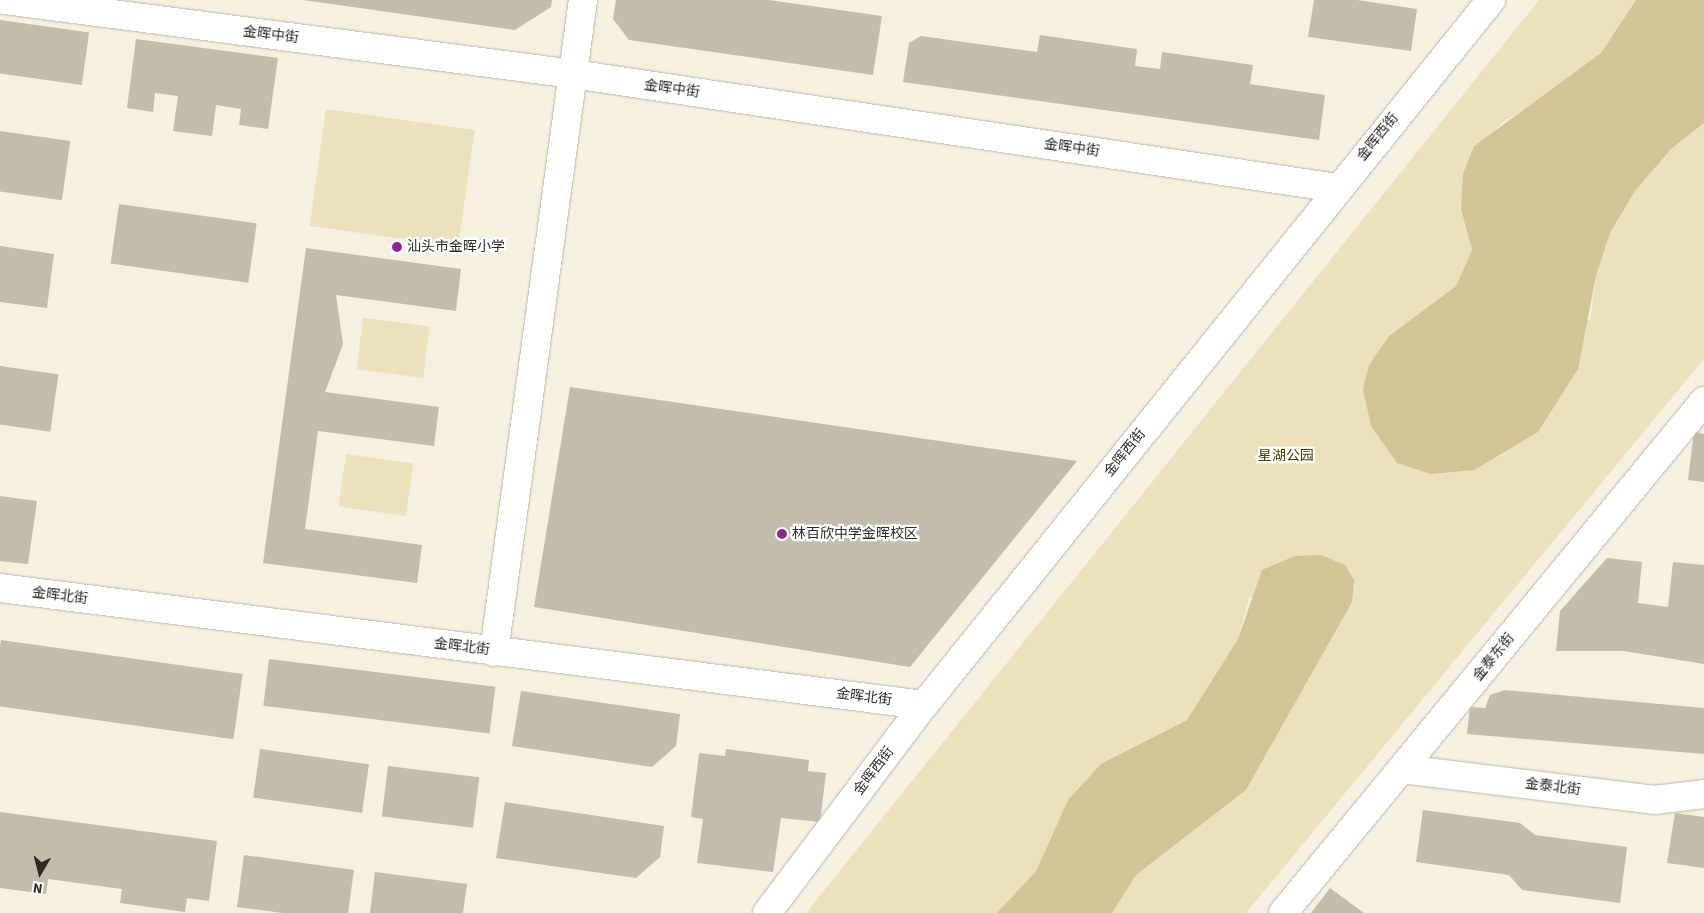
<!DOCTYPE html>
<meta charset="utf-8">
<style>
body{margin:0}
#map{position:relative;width:1704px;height:913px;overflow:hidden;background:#f5f0df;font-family:"Source Sans 3","Noto Sans SC",sans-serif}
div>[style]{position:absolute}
.green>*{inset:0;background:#ece1bd;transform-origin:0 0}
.water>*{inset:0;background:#d3c495}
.building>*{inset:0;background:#c1bcac;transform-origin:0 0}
.roads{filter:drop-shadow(0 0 1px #bdb8a8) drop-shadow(0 0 1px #bdb8a8)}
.minor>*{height:28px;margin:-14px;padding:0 14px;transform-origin:14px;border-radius:14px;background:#fff}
.dots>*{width:14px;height:14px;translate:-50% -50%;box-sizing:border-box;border:2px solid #fff;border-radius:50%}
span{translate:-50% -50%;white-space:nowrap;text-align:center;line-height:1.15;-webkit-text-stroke:4.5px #fff;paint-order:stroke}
.street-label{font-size:14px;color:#2c2a23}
.poi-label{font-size:14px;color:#2c2a23}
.left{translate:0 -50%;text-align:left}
.park-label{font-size:14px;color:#4c3d00}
.north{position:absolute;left:15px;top:848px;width:50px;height:50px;-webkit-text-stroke:4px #fff;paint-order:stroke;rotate:188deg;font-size:14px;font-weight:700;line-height:20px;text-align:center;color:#2c2a23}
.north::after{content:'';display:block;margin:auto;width:18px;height:22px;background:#2c2a23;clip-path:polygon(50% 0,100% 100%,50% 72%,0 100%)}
</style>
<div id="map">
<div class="green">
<div style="clip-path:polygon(1539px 0,1636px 0,1601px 53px,1569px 81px,1500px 124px,1463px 174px,1461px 209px,1472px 250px,1456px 286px,1389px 336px,1590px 320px,1596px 276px,1610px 233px,1635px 191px,1671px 149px,1704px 123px,1704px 359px,1246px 913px,1112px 913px,1136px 875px,1246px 790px,1352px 602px,1249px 598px,1238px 639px,1187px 720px,1068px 800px,1036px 871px,997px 913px,806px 913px)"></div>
<div style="left:326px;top:109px;width:150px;height:118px;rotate:8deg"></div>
<div style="left:363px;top:318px;width:67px;height:52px;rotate:7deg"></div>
<div style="left:346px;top:454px;width:68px;height:53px;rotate:8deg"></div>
</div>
<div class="water">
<div style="clip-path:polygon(1636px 0,1704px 0,1704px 123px,1671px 149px,1635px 191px,1610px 233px,1596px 276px,1578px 369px,1538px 432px,1474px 470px,1431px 474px,1397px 463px,1371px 426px,1363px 389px,1369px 365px,1389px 336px,1456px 286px,1472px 250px,1461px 209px,1463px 174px,1474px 146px,1601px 53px)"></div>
<div style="clip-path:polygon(1321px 555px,1345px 565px,1354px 580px,1352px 602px,1246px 790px,1136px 875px,1112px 913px,997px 913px,1036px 871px,1068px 800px,1101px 764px,1187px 720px,1238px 639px,1262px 570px,1295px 556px)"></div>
</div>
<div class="building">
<div style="clip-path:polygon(303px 0,552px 0,551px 7px,515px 30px)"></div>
<div style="clip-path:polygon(616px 0,769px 0,882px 16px,873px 75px,629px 40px,613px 19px)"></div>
<div style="clip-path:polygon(1314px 0,1357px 0,1417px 9px,1411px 51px,1308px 37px)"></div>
<div style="left:0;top:20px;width:90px;height:53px;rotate:8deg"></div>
<div style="clip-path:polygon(1040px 35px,1137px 49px,1135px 66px,1160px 69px,1162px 52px,1253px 65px,1250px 84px,1325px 95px,1319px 140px,903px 82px,909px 43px,921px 36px,1037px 52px)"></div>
<div style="clip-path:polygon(136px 39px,278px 58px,268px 129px,239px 125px,241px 109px,216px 105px,212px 136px,173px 131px,178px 96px,155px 93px,153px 112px,127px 108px)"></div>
<div style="left:0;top:131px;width:71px;height:60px;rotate:8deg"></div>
<div style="left:119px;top:204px;width:139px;height:60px;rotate:8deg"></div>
<div style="clip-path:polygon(0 246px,54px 254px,47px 308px,0 302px)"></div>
<div style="clip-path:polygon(306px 248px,461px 269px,456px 311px,336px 295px,343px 344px,325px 392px,439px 407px,434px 446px,318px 431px,305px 529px,422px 545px,417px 583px,263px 563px)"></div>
<div style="left:0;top:366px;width:59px;height:58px;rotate:8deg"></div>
<div style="clip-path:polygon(570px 387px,1077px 461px,910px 667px,534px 607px)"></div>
<div style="clip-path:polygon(1694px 432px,1704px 434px,1704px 482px,1688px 480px)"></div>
<div style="clip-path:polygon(0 496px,37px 501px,28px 564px,0 561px)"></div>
<div style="clip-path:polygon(1607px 558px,1642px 562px,1638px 603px,1668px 607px,1673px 562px,1704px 565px,1704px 664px,1624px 651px,1556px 651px,1560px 611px)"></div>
<div style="left:1px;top:640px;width:244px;height:66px;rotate:8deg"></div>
<div style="left:269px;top:659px;width:228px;height:47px;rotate:7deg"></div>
<div style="clip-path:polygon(1505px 690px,1704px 708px,1704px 754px,1467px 734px,1470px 707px,1485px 708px,1490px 695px)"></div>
<div style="clip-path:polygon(521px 691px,680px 714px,676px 746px,652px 767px,512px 746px)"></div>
<div style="left:260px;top:749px;width:110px;height:49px;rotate:8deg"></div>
<div style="clip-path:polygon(726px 749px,809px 760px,808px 771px,826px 773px,820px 822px,781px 818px,773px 872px,697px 863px,703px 819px,691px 817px,699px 753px,725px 756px)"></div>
<div style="left:388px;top:766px;width:92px;height:51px;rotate:7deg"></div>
<div style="clip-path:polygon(505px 802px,664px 826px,660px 857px,636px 878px,496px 858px)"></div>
<div style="clip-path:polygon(1423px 810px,1520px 823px,1535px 835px,1627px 847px,1620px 903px,1522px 890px,1509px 875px,1416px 862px)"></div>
<div style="clip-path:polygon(0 812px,217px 841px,209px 901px,187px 898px,185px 912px,120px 903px,122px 889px,48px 879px,46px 894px,0 888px)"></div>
<div style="clip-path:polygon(1675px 813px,1704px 817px,1704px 868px,1667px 863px)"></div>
<div style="clip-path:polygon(244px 855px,354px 870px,348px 913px,283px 913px,237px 907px)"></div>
<div style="clip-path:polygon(375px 872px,467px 884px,463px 913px,370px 913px)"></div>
<div style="clip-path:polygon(1330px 888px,1364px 913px,1311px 913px)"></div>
</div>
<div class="roads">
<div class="minor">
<div style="left:5px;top:0;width:573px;rotate:7.42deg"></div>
<div style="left:573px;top:74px;width:772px;rotate:8.49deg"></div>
<div style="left:0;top:588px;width:931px;rotate:7.22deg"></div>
<div style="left:494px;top:652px;width:658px;rotate:-82.23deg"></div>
<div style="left:1402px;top:769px;width:254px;rotate:7deg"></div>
<div style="left:1654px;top:800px;width:50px;rotate:-6.8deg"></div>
<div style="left:767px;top:913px;width:261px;rotate:-53deg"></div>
<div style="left:924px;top:705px;width:905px;rotate:-51.19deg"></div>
<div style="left:1283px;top:913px;width:663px;rotate:-50.57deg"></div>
</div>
</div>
<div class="dots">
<div style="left:397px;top:247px;background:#8c288f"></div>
<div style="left:782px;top:534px;background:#8c288f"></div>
</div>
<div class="street-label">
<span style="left:271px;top:35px;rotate:7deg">金晖中街</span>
<span style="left:672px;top:89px;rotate:8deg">金晖中街</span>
<span style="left:1378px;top:137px;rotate:-51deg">金晖西街</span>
<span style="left:1072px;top:148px;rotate:8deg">金晖中街</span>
<span style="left:1125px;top:453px;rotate:-51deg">金晖西街</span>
<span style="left:60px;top:596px;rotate:7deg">金晖北街</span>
<span style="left:462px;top:647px;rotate:7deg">金晖北街</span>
<span style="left:1494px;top:657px;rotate:-51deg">金泰东街</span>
<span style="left:864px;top:697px;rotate:7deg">金晖北街</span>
<span style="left:874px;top:771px;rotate:-53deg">金晖西街</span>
<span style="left:1553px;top:787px;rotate:7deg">金泰北街</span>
</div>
<div class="poi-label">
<span class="left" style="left:407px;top:247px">汕头市金晖小学</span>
<span class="left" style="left:792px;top:534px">林百欣中学金晖校区</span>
</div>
<div class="park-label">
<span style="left:1286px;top:456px">星湖公园</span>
</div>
<div class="north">N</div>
</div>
